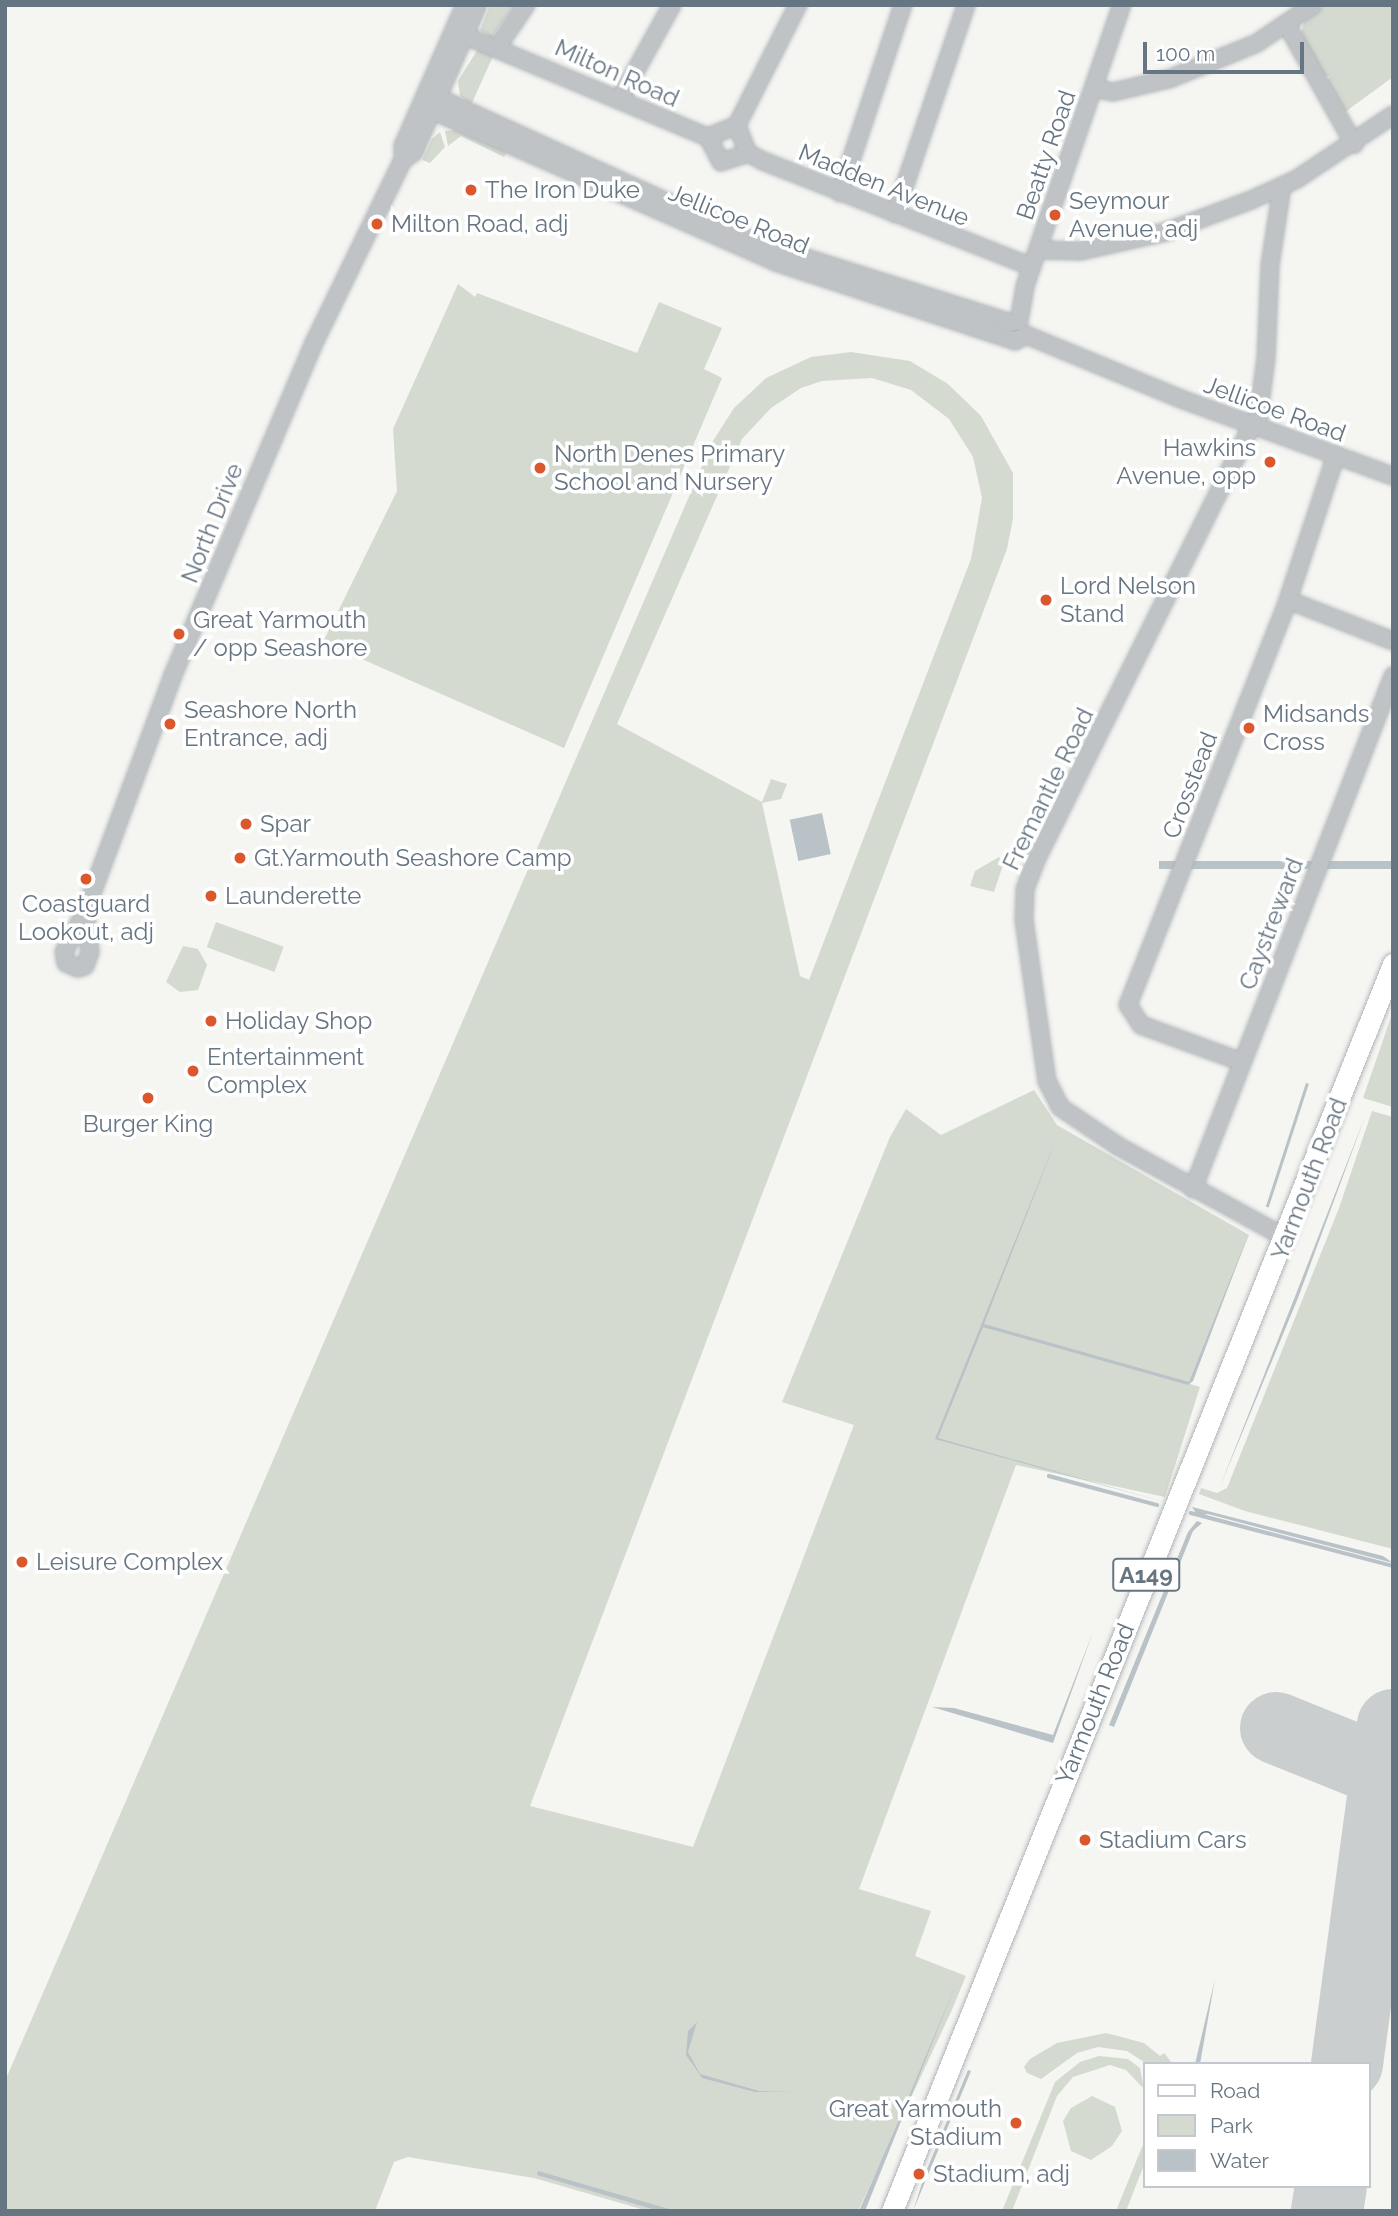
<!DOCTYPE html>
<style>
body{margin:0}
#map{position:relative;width:1398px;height:2216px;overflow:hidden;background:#f5f5f2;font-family:Raleway,sans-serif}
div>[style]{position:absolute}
.green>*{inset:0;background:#d5dad1;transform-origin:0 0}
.water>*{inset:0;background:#b8c2c7;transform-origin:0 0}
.stream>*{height:3.5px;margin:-1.75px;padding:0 1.75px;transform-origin:1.75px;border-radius:1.75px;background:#b8c2c7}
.runway>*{height:72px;margin:-36px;padding:0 36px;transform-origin:36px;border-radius:36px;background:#cacece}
.roads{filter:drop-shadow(0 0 2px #b0b5b9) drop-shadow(0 0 2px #b0b5b9)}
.minor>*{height:16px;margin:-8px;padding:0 8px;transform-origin:8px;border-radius:8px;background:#bfc3c6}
.major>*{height:21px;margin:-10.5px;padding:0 10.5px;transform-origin:10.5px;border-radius:10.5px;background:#fff}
.dots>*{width:19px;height:19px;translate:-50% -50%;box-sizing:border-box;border:4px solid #fff;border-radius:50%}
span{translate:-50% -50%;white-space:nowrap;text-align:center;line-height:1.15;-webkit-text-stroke:7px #fff;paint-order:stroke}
.shield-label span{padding:2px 5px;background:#fff;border:2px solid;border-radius:5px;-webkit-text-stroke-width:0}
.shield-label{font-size:23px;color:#667582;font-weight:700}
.street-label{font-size:24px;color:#667582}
.poi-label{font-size:24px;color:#667582}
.left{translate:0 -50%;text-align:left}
.right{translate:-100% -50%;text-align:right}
.frame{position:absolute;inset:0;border:7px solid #667582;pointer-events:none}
.legend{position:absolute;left:1143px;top:2062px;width:228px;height:126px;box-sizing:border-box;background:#fff;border:2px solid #c2c8cd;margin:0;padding:9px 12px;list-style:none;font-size:21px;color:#667582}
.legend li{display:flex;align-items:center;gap:14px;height:35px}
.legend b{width:35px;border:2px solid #c2c8cd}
.scale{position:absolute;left:1143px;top:42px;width:161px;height:32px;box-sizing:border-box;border:4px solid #667582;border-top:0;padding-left:9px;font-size:21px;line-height:24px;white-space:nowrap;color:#667582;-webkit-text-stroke:5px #fff;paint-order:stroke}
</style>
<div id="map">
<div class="green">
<div style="clip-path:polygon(490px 5px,515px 5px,491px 38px,480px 30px)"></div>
<div style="clip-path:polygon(1326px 5px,1393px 5px,1393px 77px,1345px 112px,1327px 80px,1330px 77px,1324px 76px,1301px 33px,1304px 22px)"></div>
<div style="clip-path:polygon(478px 49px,494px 54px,471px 105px,460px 96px,458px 81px)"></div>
<div style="clip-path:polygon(456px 130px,507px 152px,504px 157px,461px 136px,448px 146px,445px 131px)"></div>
<div style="clip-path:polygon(440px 132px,445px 147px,430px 163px,422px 160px,432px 139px)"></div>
<div style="clip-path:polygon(458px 284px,475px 297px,477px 293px,637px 353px,659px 302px,722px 328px,704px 369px,722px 378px,564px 748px,323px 642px,397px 491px,393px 429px)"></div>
<div style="clip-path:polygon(evenodd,851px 352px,910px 361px,948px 384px,981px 416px,1013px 473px,1013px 518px,1007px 549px,530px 1806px,693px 1847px,854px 1425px,782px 1402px,890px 1137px,906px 1109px,941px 1135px,1034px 1090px,1057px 1125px,1249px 1235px,1190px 1384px,1200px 1387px,1165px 1497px,1016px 1465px,859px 1889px,931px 1911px,915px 1956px,966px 1976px,951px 2012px,858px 2211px,648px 2211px,534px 2178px,408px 2157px,394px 2162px,375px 2211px,5px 2211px,5px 2081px,713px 441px,734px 408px,766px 378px,811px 357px,851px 352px,872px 378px,911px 390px,949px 419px,973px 457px,982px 498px,971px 559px,809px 980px,800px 976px,762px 803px,781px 799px,787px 784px,771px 779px,762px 802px,617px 724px,742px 439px,771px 408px,801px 388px,822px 381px,872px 378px)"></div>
<div style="clip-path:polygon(999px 857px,1004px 862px,994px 892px,970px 886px,975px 871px)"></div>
<div style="left:216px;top:922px;width:72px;height:27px;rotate:20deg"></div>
<div style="clip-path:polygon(183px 946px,198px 949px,207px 965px,198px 990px,180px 992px,166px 982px)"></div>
<div style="clip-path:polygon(1393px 1011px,1393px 1107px,1363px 1098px)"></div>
<div style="clip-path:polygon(1372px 1111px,1393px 1117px,1393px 1549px,1245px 1511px,1199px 1494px,1201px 1488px,1217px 1493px,1227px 1488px,1339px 1208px)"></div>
<div style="clip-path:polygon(1106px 2033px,1144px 2043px,1160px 2056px,1164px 2053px,1173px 2064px,1147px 2064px,1127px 2051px,1098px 2047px,1077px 2053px,1041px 2079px,1027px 2073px,1024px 2067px,1030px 2059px,1057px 2043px)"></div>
<div style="clip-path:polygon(1099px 2056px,1128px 2059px,1140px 2068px,1144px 2089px,1126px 2070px,1110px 2065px,1073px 2077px,1057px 2096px,1012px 2211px,1002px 2211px,1055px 2082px,1080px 2062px)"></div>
<div style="clip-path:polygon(1092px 2096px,1115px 2107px,1122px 2131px,1112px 2146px,1091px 2160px,1071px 2151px,1063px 2121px,1071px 2108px)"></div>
<div style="clip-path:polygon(1144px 2142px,1144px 2165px,1126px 2211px,1116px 2211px)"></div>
</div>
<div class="water">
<div style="left:822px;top:813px;width:42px;height:33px;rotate:78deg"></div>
<div style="left:1393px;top:861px;width:8px;height:234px;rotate:90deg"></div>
<div style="left:1306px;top:1083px;width:3px;height:130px;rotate:18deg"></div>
<div style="clip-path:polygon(1366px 1114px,1298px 1298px,1219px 1489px,1296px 1294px)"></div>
<div style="clip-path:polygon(1061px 1127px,984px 1324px,1189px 1382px,1248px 1235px,1193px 1381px,1188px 1385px,983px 1327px,938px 1438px,1164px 1502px,935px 1439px)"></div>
<div style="clip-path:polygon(1192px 1507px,1383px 1556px,1393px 1563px,1208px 1514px,1198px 1516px)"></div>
<div style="clip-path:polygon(1197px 1521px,1202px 1523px,1193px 1531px,1114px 1727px,1109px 1725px,1188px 1532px)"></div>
<div style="clip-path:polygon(1093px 1632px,1053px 1743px,932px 1707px,954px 1708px,1053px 1735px)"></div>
<div style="clip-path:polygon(958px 1979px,865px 2211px,859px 2211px,899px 2120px)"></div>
<div style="clip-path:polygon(1215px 1979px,1200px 2064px,1195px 2064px)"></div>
<div style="clip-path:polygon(697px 2022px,688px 2052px,700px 2074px,759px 2091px,794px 2091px,755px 2092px,702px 2078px,686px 2055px,688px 2031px)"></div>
<div style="clip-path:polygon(968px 2070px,971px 2071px,913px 2211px,925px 2174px)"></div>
<div style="clip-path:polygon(538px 2171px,676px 2211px,659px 2211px,537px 2175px)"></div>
</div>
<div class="stream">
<div style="left:1049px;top:1476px;width:112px;rotate:15deg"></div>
<div style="left:1191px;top:1513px;width:209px;rotate:14.7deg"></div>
</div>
<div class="runway">
<div style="left:1276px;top:1728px;width:126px;rotate:21.9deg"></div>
<div style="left:1347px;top:2064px;width:342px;rotate:-82.3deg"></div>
<div style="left:1327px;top:2211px;width:25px;rotate:-81deg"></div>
</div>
<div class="roads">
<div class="minor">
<div style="left:1287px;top:25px;width:137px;rotate:60.6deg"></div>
<div style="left:454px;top:31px;width:275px;rotate:22.7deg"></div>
<div style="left:708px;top:137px;width:28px;rotate:63deg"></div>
<div style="left:721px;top:162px;width:28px;rotate:-18deg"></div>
<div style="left:496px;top:49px;width:53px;rotate:-55.7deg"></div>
<div style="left:1094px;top:88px;width:19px;rotate:12deg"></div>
<div style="left:1113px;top:92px;width:57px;rotate:-13.1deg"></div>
<div style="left:1169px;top:79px;width:95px;rotate:-22.2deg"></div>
<div style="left:1257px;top:43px;width:68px;rotate:-34.2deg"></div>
<div style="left:428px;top:93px;width:357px;rotate:24.5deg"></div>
<div style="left:753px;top:241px;width:271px;rotate:17.6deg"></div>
<div style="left:621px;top:97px;width:105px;rotate:-61deg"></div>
<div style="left:422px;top:106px;width:386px;rotate:23.8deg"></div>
<div style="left:775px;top:262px;width:253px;rotate:18.2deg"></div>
<div style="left:1015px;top:341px;width:13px;rotate:-29deg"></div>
<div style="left:737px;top:125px;width:30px;rotate:69deg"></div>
<div style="left:748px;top:153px;width:17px;rotate:28deg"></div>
<div style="left:763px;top:161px;width:289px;rotate:21.5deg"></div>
<div style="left:708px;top:137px;width:31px;rotate:-22deg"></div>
<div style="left:737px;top:125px;width:135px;rotate:-63.1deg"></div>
<div style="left:403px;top:160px;width:14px;rotate:-36deg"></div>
<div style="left:414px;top:152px;width:160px;rotate:-66.5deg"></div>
<div style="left:840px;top:193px;width:198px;rotate:-71.5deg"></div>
<div style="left:895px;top:214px;width:221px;rotate:-71.2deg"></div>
<div style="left:1038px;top:250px;width:43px;rotate:1.3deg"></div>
<div style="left:1081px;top:251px;width:86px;rotate:-12.7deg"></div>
<div style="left:1165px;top:232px;width:90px;rotate:-20.3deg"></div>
<div style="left:1249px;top:201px;width:53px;rotate:-24.6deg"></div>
<div style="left:1297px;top:179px;width:115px;rotate:-33.7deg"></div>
<div style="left:1019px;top:321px;width:36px;rotate:-80deg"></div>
<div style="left:1025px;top:286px;width:297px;rotate:-71deg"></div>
<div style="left:1026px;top:335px;width:168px;rotate:22.4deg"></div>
<div style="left:1181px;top:399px;width:226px;rotate:20deg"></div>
<div style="left:1252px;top:425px;width:483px;rotate:116.4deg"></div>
<div style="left:1037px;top:858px;width:34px;rotate:111deg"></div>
<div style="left:1025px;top:890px;width:30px;rotate:92deg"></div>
<div style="left:1024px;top:920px;width:163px;rotate:81.9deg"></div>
<div style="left:1047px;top:1081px;width:29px;rotate:63deg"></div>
<div style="left:1060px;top:1107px;width:70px;rotate:33.9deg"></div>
<div style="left:1118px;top:1146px;width:192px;rotate:28.7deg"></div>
<div style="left:1257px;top:427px;width:70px;rotate:-82.6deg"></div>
<div style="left:1266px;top:358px;width:93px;rotate:-87.5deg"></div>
<div style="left:1270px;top:265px;width:79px;rotate:-81.3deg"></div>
<div style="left:1288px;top:600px;width:113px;rotate:21.3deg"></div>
<div style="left:85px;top:912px;width:45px;rotate:117.7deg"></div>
<div style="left:64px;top:952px;width:11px;rotate:80deg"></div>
<div style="left:66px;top:963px;width:13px;rotate:23deg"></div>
<div style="left:78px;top:968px;width:7px;rotate:-16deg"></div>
<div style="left:85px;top:966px;width:15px;rotate:-70deg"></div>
<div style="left:90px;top:952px;width:40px;rotate:-97.1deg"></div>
<div style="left:85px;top:912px;width:253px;rotate:-69.6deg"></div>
<div style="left:173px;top:675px;width:358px;rotate:-67deg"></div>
<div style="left:313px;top:345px;width:206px;rotate:-64.1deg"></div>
<div style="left:403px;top:160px;width:14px;rotate:-90deg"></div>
<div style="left:403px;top:146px;width:154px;rotate:-66.3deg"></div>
<div style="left:1242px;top:1062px;width:108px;rotate:-159.9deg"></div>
<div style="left:1141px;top:1025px;width:24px;rotate:-123deg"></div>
<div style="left:1128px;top:1005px;width:435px;rotate:-68.4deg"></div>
<div style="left:1288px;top:600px;width:153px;rotate:-71.7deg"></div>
<div style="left:1193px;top:1189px;width:551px;rotate:-68.7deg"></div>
</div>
<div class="major">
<div style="left:892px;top:2211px;width:1344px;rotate:-68.11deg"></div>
</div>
</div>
<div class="dots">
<div style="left:471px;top:190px;background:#db572c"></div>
<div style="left:1055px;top:215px;background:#db572c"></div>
<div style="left:377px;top:224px;background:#db572c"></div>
<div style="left:1270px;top:462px;background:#db572c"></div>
<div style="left:540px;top:468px;background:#db572c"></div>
<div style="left:1046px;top:600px;background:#db572c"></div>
<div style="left:179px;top:634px;background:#db572c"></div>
<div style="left:170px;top:724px;background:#db572c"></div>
<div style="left:1249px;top:728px;background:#db572c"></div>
<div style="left:246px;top:824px;background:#db572c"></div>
<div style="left:240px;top:858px;background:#db572c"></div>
<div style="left:86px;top:879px;background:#db572c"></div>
<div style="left:211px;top:896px;background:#db572c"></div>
<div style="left:211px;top:1021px;background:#db572c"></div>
<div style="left:193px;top:1071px;background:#db572c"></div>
<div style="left:148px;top:1098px;background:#db572c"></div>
<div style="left:22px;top:1562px;background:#db572c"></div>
<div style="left:1085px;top:1840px;background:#db572c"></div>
<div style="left:1016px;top:2123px;background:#db572c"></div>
<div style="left:919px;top:2174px;background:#db572c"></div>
</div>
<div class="shield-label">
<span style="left:1146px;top:1575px">A149</span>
</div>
<div class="street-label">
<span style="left:617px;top:73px;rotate:24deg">Milton Road</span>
<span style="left:1046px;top:155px;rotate:-71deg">Beatty Road</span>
<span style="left:884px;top:185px;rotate:22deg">Madden Avenue</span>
<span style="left:739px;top:219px;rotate:22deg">Jellicoe Road</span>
<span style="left:1275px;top:409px;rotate:20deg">Jellicoe Road</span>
<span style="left:212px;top:523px;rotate:-68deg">North Drive</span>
<span style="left:1190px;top:785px;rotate:-69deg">Crosstead</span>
<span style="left:1048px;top:789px;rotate:-64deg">Fremantle Road</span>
<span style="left:1271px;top:924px;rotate:-69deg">Caystreward</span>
<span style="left:1309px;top:1179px;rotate:-69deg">Yarmouth Road</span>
<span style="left:1095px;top:1704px;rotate:-68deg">Yarmouth Road</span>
</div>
<div class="poi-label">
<span class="left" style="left:485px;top:190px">The Iron Duke</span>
<span class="left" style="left:1069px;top:215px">Seymour<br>Avenue, adj</span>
<span class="left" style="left:391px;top:224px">Milton Road, adj</span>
<span class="right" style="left:1256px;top:462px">Hawkins<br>Avenue, opp</span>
<span class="left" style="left:554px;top:468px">North Denes Primary<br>School and Nursery</span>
<span class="left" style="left:1060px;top:600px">Lord Nelson<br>Stand</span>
<span class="left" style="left:193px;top:634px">Great Yarmouth<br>/ opp Seashore</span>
<span class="left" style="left:184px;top:724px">Seashore North<br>Entrance, adj</span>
<span class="left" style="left:1263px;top:728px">Midsands<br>Cross</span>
<span class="left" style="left:260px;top:824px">Spar</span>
<span class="left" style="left:254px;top:858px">Gt.Yarmouth Seashore Camp</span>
<span class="left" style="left:225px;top:896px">Launderette</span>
<span style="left:86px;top:918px">Coastguard<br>Lookout, adj</span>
<span class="left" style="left:225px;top:1021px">Holiday Shop</span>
<span class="left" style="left:207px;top:1071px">Entertainment<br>Complex</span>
<span style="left:148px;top:1124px">Burger King</span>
<span class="left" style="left:36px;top:1562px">Leisure Complex</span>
<span class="left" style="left:1099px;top:1840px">Stadium Cars</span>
<span class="right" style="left:1002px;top:2123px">Great Yarmouth<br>Stadium</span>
<span class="left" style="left:933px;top:2174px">Stadium, adj</span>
</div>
<div class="frame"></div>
<ul class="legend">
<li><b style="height:9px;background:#fff"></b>Road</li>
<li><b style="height:19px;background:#d5dad1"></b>Park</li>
<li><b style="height:19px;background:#b8c2c7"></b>Water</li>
</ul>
<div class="scale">100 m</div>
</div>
